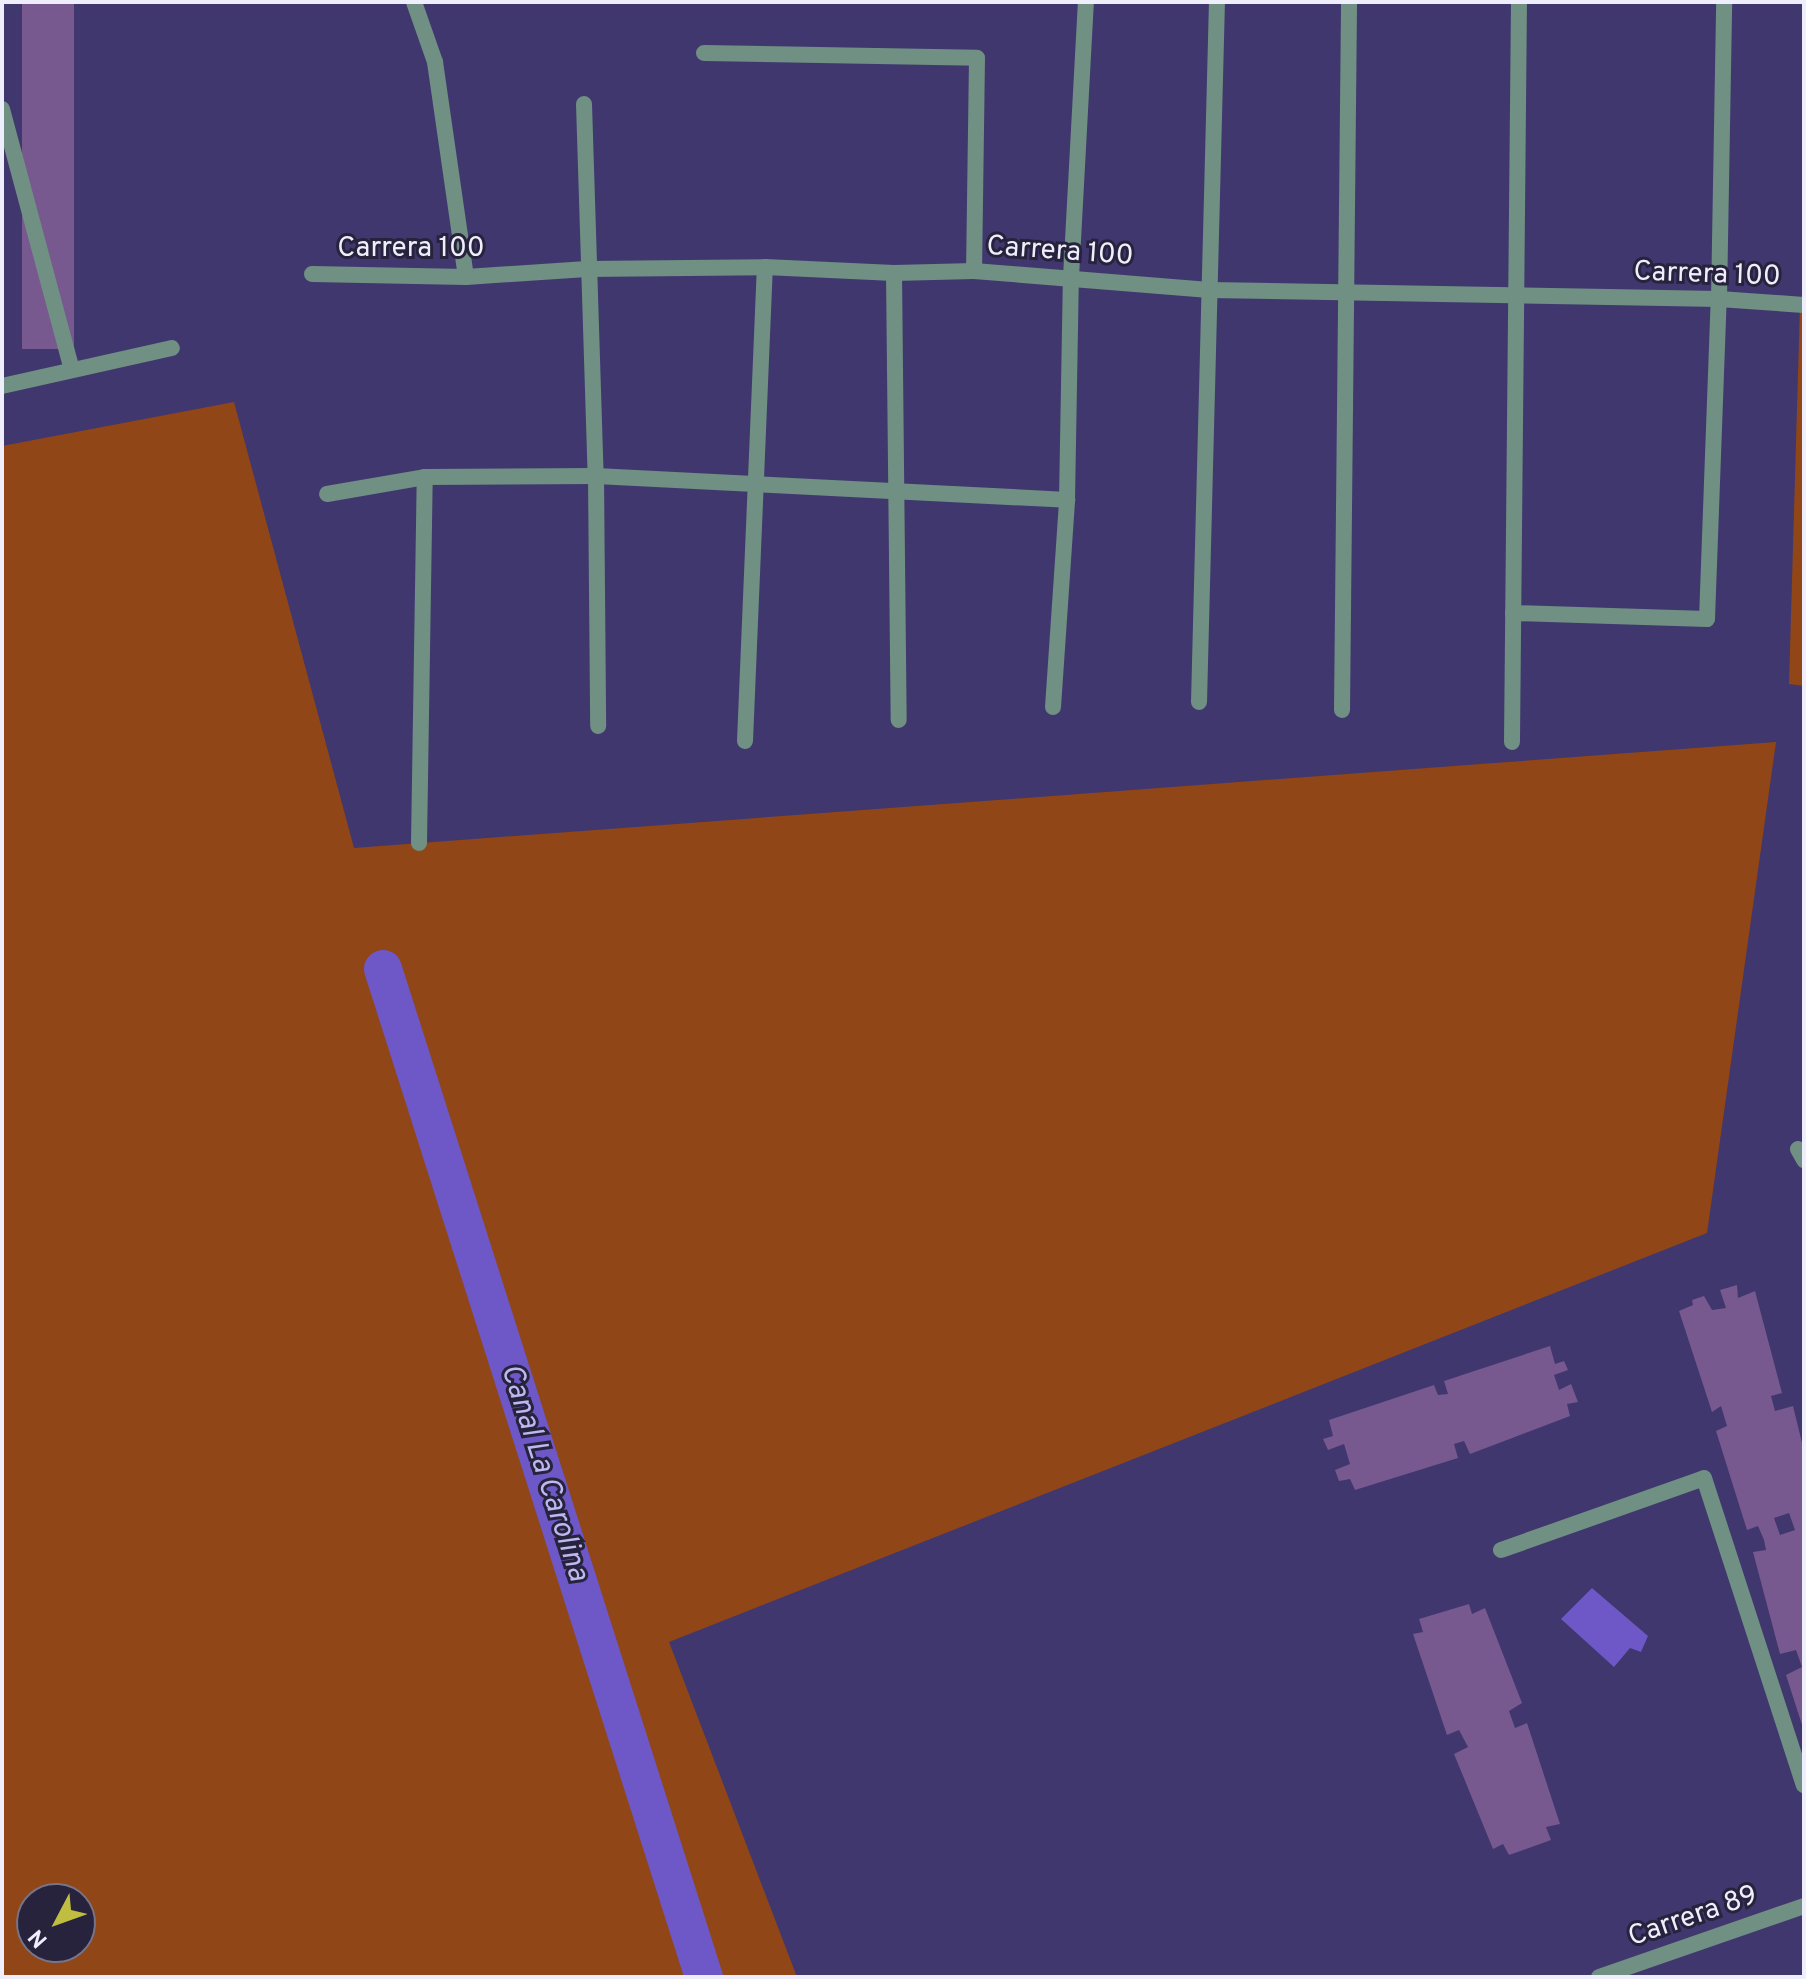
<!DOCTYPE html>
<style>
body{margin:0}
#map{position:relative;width:1806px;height:1979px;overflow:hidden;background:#40376e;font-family:Overpass,sans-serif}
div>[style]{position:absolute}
.green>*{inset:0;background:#904617}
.water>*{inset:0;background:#6e57c6}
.canal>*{height:38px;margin:-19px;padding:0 19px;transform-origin:19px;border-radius:19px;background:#6e57c6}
.building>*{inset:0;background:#77588f;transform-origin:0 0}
.service>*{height:16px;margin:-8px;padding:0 8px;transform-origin:8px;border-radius:8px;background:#6f9083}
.minor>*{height:16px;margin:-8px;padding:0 8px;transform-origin:8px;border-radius:8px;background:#6f9083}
span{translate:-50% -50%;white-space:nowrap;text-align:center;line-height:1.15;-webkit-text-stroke:6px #27233c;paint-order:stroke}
.street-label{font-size:28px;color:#efeefc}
.water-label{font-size:30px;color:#bdb8f0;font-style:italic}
.frame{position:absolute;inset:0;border:4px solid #efeefc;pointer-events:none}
.north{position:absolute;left:16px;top:1883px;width:80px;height:80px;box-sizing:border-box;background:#27233c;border:2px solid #777489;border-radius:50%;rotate:229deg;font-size:22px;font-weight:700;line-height:32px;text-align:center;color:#efeefc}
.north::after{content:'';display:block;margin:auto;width:28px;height:36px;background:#bfbe41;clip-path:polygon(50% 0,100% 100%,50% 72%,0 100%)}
</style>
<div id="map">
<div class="green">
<div style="clip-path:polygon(1804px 295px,1804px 686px,1789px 684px,1800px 305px)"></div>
<div style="clip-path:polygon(evenodd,234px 402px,354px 848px,1776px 742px,1707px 1233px,669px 1642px,797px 1977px,2px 1977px,2px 446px,234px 402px,32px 1899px,80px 1899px,80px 1947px,32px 1947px,32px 1899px)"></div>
</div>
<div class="water">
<div style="clip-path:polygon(1592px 1588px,1648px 1636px,1641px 1652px,1630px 1648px,1614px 1667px,1561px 1619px)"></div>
</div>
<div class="canal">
<div style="left:383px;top:969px;width:1058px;rotate:72.34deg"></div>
</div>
<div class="building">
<div style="left:22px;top:2px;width:52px;height:347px"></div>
<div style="clip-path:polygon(evenodd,1737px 1285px,1738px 1298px,1755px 1291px,1782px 1393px,1771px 1396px,1775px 1411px,1793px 1406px,1804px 1451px,1803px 1728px,1786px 1675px,1802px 1667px,1796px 1650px,1780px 1654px,1753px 1552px,1766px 1550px,1764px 1540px,1758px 1526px,1747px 1530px,1716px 1431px,1727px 1426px,1721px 1406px,1712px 1412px,1679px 1311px,1693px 1305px,1692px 1300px,1704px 1296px,1712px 1310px,1726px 1308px,1720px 1290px,1737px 1285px,1789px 1513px,1795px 1530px,1780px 1535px,1774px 1518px,1789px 1513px)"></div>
<div style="clip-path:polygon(1550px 1346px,1555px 1364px,1564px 1361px,1568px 1370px,1554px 1375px,1559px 1390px,1571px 1384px,1578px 1402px,1567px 1404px,1570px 1416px,1470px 1454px,1464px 1441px,1454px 1444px,1458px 1458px,1355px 1490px,1350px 1479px,1339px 1481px,1335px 1470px,1350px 1464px,1344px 1444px,1328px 1450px,1323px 1439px,1333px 1436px,1329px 1420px,1434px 1385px,1438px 1395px,1448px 1394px,1444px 1381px)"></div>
<div style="clip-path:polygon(1469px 1604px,1472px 1614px,1485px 1608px,1522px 1703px,1509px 1711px,1515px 1728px,1527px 1723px,1560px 1824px,1546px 1827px,1551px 1840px,1509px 1855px,1503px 1844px,1493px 1849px,1454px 1754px,1468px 1747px,1459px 1730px,1447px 1735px,1413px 1634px,1423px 1632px,1419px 1619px)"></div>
</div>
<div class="service">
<div style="left:1053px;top:707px;width:207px;rotate:-86.1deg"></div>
<div style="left:1067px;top:500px;width:223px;rotate:-89deg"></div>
<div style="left:1071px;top:277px;width:275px;rotate:-86.9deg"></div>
<div style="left:1501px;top:1550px;width:215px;rotate:-19.5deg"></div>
<div style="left:1704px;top:1478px;width:323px;rotate:72deg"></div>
</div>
<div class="minor">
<div style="left:414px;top:2px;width:64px;rotate:70.7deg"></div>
<div style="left:435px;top:62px;width:217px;rotate:81.8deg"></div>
<div style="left:704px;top:53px;width:273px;rotate:1deg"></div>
<div style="left:977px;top:58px;width:213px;rotate:90.8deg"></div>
<div style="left:584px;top:104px;width:372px;rotate:88.2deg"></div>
<div style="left:596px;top:476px;width:250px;rotate:89.5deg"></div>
<div style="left:2px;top:109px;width:270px;rotate:75deg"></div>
<div style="left:894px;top:273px;width:447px;rotate:89.4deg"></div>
<div style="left:312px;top:274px;width:154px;rotate:1.1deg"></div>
<div style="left:466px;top:277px;width:121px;rotate:-3.8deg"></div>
<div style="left:587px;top:269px;width:178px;rotate:-0.6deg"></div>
<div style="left:765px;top:267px;width:129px;rotate:2.7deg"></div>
<div style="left:894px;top:273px;width:80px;rotate:-1.4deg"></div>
<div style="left:974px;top:271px;width:236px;rotate:4.6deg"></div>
<div style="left:1209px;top:290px;width:510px;rotate:1.01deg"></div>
<div style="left:1719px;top:299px;width:85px;rotate:4deg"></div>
<div style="left:2px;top:386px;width:174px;rotate:-12.6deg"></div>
<div style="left:327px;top:494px;width:99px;rotate:-9.8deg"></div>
<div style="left:425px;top:477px;width:171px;rotate:-0.3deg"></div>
<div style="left:596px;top:476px;width:472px;rotate:2.9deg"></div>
<div style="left:1513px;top:613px;width:194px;rotate:1.8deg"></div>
<div style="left:1707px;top:619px;width:320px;rotate:-87.9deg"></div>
<div style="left:1719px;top:299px;width:297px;rotate:-89deg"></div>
<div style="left:1199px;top:702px;width:700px;rotate:-88.53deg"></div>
<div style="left:1342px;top:710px;width:708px;rotate:-89.43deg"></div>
<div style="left:745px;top:741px;width:474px;rotate:-87.6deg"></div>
<div style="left:1512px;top:742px;width:740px;rotate:-89.46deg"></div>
<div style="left:419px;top:843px;width:366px;rotate:-89.1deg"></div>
<div style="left:1798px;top:1149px;width:13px;rotate:61deg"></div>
<div style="left:1599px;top:1977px;width:217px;rotate:-19.1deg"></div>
</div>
<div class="street-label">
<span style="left:411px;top:249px">Carrera 100</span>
<span style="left:1060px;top:252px;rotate:4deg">Carrera 100</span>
<span style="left:1707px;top:275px;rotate:2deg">Carrera 100</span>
<span style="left:1693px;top:1917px;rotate:-19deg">Carrera 89</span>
</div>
<div class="water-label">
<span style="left:543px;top:1473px;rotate:72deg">Canal La Carolina</span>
</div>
<div class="frame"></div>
<div class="north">N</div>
</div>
